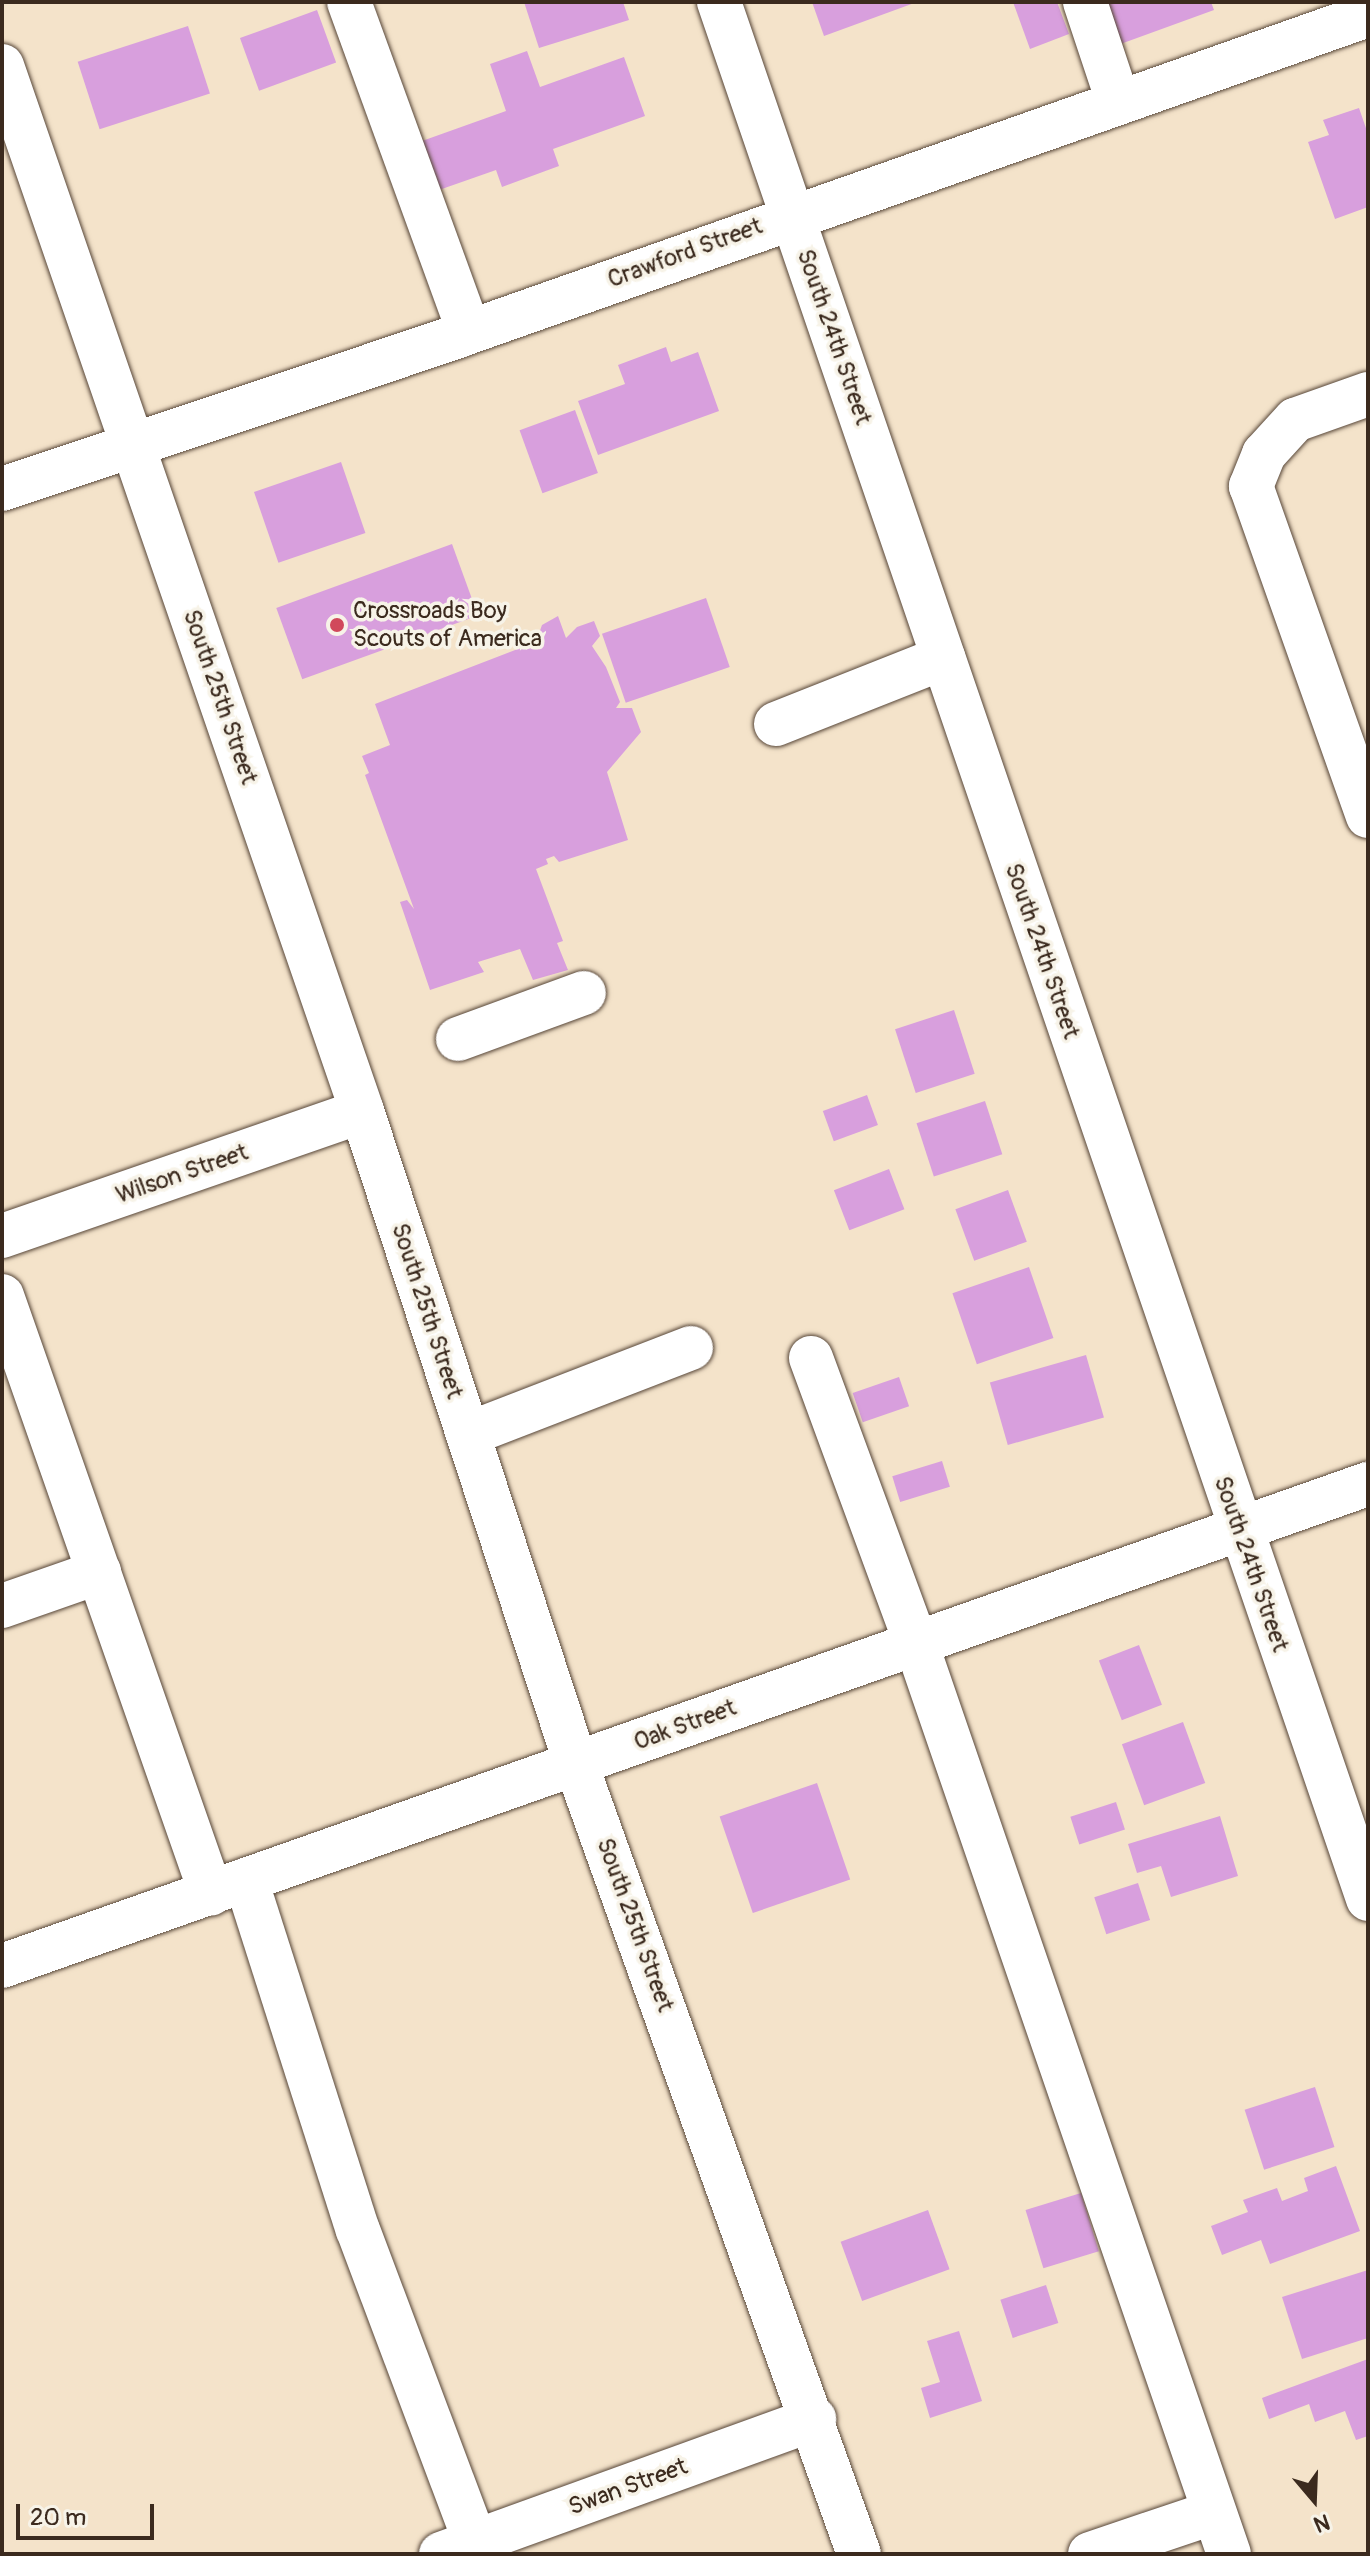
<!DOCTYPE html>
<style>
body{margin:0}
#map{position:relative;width:1370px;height:2556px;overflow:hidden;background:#f4e3ca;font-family:Pangolin,sans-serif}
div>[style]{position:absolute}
.building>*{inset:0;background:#d89fdd;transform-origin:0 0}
.roads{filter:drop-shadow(0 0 2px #574638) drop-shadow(0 0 2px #574638)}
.minor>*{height:44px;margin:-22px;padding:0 22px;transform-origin:22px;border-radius:22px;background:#fff}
.major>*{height:44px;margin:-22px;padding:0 22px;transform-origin:22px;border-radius:22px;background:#fff}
.dots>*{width:22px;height:22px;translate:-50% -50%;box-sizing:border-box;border:4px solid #f7f3e8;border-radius:50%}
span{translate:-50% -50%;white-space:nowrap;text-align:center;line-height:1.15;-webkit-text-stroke:7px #f7f3e8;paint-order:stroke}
.street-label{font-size:24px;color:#3b2a1e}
.poi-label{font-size:24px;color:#3b2a1e}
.left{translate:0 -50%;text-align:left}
.frame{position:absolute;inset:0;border:4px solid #3b2a1e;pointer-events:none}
.north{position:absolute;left:1274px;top:2460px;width:80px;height:80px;-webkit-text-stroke:6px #f7f3e8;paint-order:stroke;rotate:161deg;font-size:22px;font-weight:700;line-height:32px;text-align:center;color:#3b2a1e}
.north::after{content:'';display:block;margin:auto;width:28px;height:36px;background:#3b2a1e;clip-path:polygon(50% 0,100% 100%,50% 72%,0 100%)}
.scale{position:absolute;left:16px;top:2504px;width:138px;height:36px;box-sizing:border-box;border:4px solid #3b2a1e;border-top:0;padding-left:10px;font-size:24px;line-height:28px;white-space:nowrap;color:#3b2a1e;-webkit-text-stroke:6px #f7f3e8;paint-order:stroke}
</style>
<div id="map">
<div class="building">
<div style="clip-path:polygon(524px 2px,623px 2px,629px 20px,539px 48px)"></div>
<div style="clip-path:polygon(812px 2px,917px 2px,824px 36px)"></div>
<div style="clip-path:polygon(1013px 2px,1057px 2px,1069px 34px,1030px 49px)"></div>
<div style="clip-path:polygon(1099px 2px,1211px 2px,1214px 10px,1115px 46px)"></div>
<div style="left:317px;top:10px;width:56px;height:82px;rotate:70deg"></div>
<div style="left:188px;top:26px;width:71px;height:116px;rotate:72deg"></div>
<div style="clip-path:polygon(527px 51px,540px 87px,624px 57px,645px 116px,553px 149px,559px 166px,502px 187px,496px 170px,439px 190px,422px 141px,506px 111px,490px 64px)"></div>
<div style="clip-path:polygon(1359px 108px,1368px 134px,1368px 207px,1335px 219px,1308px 142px,1329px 135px,1323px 120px)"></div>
<div style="clip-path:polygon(666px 347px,671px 362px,698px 352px,719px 411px,598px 455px,578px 401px,625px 384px,618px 365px)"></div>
<div style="left:575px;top:410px;width:67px;height:59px;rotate:70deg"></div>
<div style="left:341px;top:462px;width:75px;height:92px;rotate:71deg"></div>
<div style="left:452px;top:544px;width:76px;height:187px;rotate:70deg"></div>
<div style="left:706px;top:598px;width:73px;height:110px;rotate:71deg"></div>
<div style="clip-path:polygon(558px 616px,566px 638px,577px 627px,594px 621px,600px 636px,592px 646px,606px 667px,620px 702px,616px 708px,632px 708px,641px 732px,607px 772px,628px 840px,559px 862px,554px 856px,546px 859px,548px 864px,536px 869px,563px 941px,557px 943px,568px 970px,533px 980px,520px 949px,478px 962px,484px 972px,430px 990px,400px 902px,407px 900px,414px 909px,365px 775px,369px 773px,362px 756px,390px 745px,375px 704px,536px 642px,542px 625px)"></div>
<div style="left:954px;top:1010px;width:67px;height:62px;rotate:72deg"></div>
<div style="left:867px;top:1095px;width:32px;height:47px;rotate:70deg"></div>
<div style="left:985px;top:1101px;width:56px;height:72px;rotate:72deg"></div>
<div style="left:889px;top:1169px;width:43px;height:59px;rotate:69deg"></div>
<div style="left:1008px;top:1190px;width:55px;height:56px;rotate:70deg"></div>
<div style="left:1029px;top:1267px;width:75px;height:81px;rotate:71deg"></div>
<div style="left:1086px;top:1355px;width:65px;height:100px;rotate:74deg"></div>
<div style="left:899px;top:1377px;width:31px;height:49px;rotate:71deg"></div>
<div style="left:942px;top:1461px;width:27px;height:52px;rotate:73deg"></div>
<div style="left:1139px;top:1645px;width:64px;height:43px;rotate:69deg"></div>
<div style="left:1183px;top:1722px;width:65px;height:65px;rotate:70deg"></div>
<div style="left:817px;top:1783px;width:102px;height:103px;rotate:71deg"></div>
<div style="left:1116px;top:1802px;width:29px;height:48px;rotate:72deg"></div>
<div style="clip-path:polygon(1220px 1816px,1238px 1876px,1171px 1897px,1161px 1866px,1137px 1873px,1128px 1844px)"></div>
<div style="left:1138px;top:1883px;width:39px;height:46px;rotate:72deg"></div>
<div style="left:1315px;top:2087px;width:63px;height:74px;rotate:72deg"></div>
<div style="clip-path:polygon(1336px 2166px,1360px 2231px,1270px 2264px,1261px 2240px,1222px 2255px,1211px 2226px,1248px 2212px,1243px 2200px,1277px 2188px,1282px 2201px,1308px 2191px,1304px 2178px)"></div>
<div style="left:1081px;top:2193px;width:61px;height:58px;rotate:73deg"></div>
<div style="left:928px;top:2210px;width:63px;height:93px;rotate:70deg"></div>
<div style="clip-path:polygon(1368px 2270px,1368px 2338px,1302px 2359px,1282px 2297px)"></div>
<div style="left:1046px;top:2285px;width:40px;height:48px;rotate:72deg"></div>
<div style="clip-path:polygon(959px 2331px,982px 2401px,930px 2418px,921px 2388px,940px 2382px,927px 2341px)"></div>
<div style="clip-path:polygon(1368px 2359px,1368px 2436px,1356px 2440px,1345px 2411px,1315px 2422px,1309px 2404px,1269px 2419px,1262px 2398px)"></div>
</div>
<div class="roads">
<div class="minor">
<div style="left:349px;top:2px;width:350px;rotate:70deg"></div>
<div style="left:719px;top:2px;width:2005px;rotate:71.11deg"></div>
<div style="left:1085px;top:2px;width:104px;rotate:71.6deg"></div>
<div style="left:1368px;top:394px;width:77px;rotate:160.4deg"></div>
<div style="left:1295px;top:420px;width:46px;rotate:132.4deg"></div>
<div style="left:1264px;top:454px;width:35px;rotate:112deg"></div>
<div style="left:1251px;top:486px;width:350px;rotate:70.5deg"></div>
<div style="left:2px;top:489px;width:481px;rotate:-18.5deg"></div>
<div style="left:458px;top:336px;width:965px;rotate:-19.43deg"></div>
<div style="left:776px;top:724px;width:180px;rotate:-21.6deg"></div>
<div style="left:458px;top:1039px;width:134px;rotate:-20.1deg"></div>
<div style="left:2px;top:1236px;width:381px;rotate:-19.1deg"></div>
<div style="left:2px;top:1296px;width:633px;rotate:70.71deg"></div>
<div style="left:811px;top:1358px;width:304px;rotate:69.8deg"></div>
<div style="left:916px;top:1643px;width:963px;rotate:71.04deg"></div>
<div style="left:468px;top:1434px;width:239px;rotate:-21.1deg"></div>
<div style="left:2px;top:1606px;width:103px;rotate:-19.3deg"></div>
<div style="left:246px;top:1880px;width:367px;rotate:72.3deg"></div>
<div style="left:358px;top:2230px;width:333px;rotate:69.4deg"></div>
<div style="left:2px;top:1966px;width:1449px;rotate:-19.44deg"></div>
<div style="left:441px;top:2554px;width:397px;rotate:-19.9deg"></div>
<div style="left:1090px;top:2554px;width:129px;rotate:-18.6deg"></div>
</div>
<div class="major">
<div style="left:2px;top:66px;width:1105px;rotate:70.99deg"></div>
<div style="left:362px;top:1111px;width:687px;rotate:71.86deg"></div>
<div style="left:576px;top:1764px;width:839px;rotate:70.29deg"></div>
</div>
</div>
<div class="dots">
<div style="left:337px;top:625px;background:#d1495b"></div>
</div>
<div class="street-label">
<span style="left:685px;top:253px;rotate:-20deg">Crawford Street</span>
<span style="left:834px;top:337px;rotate:71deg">South 24th Street</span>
<span style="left:220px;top:697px;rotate:71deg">South 25th Street</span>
<span style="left:1042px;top:951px;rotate:71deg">South 24th Street</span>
<span style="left:182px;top:1174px;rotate:-19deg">Wilson Street</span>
<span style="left:427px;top:1311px;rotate:72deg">South 25th Street</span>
<span style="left:1251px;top:1564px;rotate:71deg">South 24th Street</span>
<span style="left:685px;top:1725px;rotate:-20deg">Oak Street</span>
<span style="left:635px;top:1925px;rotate:70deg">South 25th Street</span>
<span style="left:628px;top:2487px;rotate:-20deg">Swan Street</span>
</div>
<div class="poi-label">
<span class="left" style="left:353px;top:625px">Crossroads Boy<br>Scouts of America</span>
</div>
<div class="frame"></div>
<div class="north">N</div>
<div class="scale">20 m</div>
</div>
